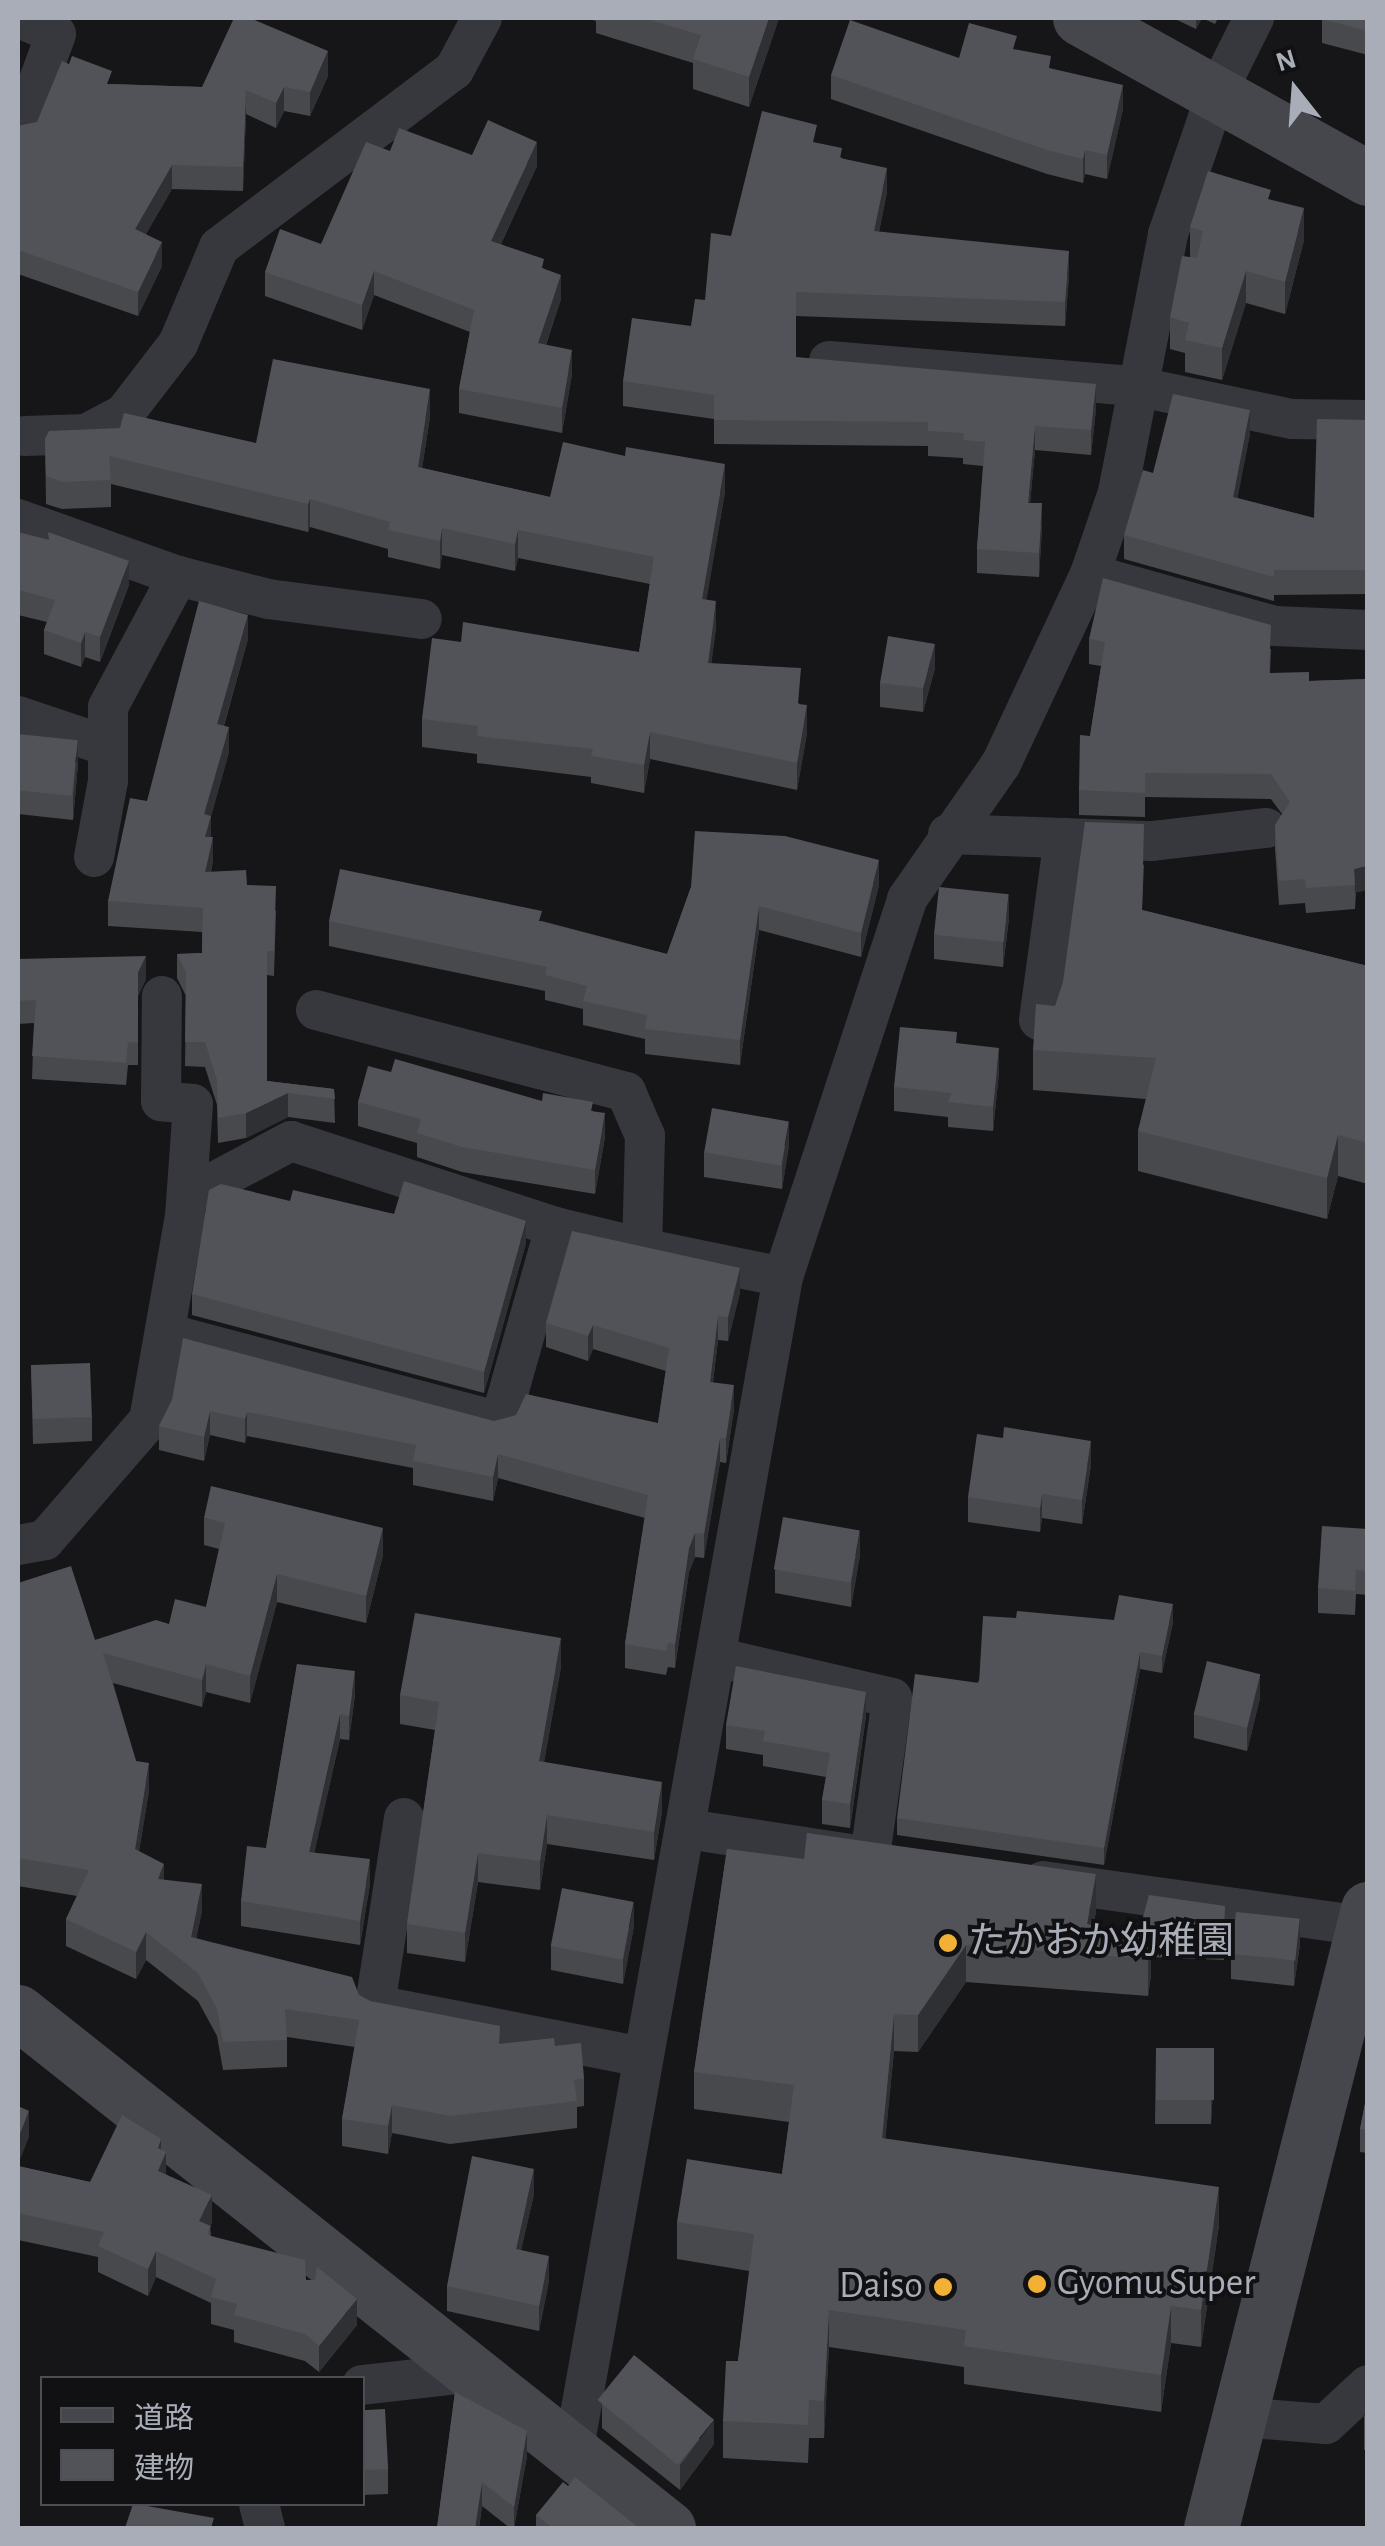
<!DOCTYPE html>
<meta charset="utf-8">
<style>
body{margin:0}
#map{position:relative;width:1385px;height:2546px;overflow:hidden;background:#161618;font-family:"Alegreya Sans","Noto Sans JP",sans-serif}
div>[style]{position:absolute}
.street>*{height:40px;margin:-20px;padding:0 20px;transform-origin:20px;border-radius:20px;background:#37383d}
.secondary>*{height:55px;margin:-27.5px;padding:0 27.5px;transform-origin:27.5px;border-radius:27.5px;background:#45474d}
.wall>*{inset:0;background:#47494d;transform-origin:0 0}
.shaded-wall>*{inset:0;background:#2f3033}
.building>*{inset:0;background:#525359;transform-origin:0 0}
.dots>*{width:28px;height:28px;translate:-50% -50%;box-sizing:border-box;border:5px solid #111113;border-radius:50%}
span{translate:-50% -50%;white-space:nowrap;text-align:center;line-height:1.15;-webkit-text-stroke:8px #111113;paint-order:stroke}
.poi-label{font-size:38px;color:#a8adb8}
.left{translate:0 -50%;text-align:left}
.right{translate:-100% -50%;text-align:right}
.frame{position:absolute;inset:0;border:20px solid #a8adb8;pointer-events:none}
.legend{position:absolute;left:40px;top:2376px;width:325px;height:130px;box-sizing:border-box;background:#111113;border:2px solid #4d4f55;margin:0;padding:12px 18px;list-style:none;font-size:30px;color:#a8adb8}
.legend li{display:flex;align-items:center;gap:20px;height:50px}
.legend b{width:50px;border:2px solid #4d4f55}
.north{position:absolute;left:1245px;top:40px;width:100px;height:100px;-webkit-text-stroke:8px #111113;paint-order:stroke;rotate:343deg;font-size:28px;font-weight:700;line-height:40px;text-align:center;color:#a8adb8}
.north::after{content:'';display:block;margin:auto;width:35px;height:45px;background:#a8adb8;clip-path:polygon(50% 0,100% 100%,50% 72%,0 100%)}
</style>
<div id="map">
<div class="street">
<div style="left:19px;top:18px;width:40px;rotate:23.4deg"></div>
<div style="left:56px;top:34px;width:101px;rotate:110.2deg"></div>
<div style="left:829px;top:361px;width:307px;rotate:4.7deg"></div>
<div style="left:1135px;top:386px;width:160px;rotate:11.9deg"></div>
<div style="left:1292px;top:419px;width:76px;rotate:0.8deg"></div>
<div style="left:25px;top:436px;width:61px;rotate:-1.9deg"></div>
<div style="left:86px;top:434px;width:43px;rotate:-27.8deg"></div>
<div style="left:124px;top:414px;width:88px;rotate:-52.4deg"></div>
<div style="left:178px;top:344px;width:105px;rotate:-67.1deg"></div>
<div style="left:219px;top:247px;width:294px;rotate:-37deg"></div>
<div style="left:454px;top:70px;width:59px;rotate:-61.7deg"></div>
<div style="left:18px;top:519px;width:170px;rotate:19.6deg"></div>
<div style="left:178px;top:576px;width:93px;rotate:14.3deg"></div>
<div style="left:268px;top:599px;width:155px;rotate:7.4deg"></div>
<div style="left:1090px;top:574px;width:192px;rotate:15.7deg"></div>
<div style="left:1275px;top:626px;width:93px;rotate:2.5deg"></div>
<div style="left:18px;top:716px;width:91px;rotate:18.6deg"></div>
<div style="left:948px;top:834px;width:204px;rotate:2deg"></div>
<div style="left:1152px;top:841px;width:115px;rotate:-6.5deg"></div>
<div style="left:94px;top:857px;width:77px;rotate:-79.6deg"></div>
<div style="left:108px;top:781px;width:74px;rotate:-90deg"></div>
<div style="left:108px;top:707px;width:149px;rotate:-61.9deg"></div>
<div style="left:316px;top:1010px;width:321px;rotate:14.8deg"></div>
<div style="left:626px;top:1092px;width:48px;rotate:66.6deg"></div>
<div style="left:645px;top:1136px;width:112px;rotate:91.5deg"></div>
<div style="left:642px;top:1248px;width:144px;rotate:11.6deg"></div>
<div style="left:1039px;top:1020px;width:184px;rotate:-82.2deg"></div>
<div style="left:188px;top:1196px;width:117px;rotate:-28.1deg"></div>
<div style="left:291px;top:1141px;width:278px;rotate:18deg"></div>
<div style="left:555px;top:1227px;width:89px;rotate:13.6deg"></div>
<div style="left:166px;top:1333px;width:346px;rotate:14.9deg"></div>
<div style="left:500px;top:1422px;width:203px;rotate:-74.2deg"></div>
<div style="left:18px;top:1545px;width:27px;rotate:-10deg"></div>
<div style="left:45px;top:1540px;width:159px;rotate:-49.1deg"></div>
<div style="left:149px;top:1420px;width:207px;rotate:-80deg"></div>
<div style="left:185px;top:1216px;width:112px;rotate:-85.9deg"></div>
<div style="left:193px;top:1104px;width:32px;rotate:-175deg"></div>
<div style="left:161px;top:1101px;width:105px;rotate:-89.5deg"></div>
<div style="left:716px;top:1657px;width:181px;rotate:13.1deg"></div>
<div style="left:892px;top:1698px;width:161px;rotate:97.9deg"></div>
<div style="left:404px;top:1818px;width:189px;rotate:98.8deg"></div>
<div style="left:375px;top:2005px;width:273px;rotate:11deg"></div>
<div style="left:687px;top:1829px;width:172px;rotate:8.7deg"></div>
<div style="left:1043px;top:1881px;width:323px;rotate:8deg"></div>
<div style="left:362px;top:2385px;width:106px;rotate:-6.5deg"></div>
<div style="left:1240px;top:2417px;width:86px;rotate:4.7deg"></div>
<div style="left:1326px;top:2424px;width:57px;rotate:-42.9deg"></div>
<div style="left:574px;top:2448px;width:1190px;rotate:-79.88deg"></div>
<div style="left:783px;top:1277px;width:398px;rotate:-71.8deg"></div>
<div style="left:907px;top:899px;width:165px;rotate:-55.2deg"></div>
<div style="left:1001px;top:764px;width:210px;rotate:-64.9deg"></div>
<div style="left:1090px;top:574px;width:87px;rotate:-71.1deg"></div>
<div style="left:1118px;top:492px;width:263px;rotate:-79deg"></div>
<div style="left:1168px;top:234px;width:150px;rotate:-71deg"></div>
<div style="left:1217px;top:92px;width:83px;rotate:-63.4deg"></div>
<div style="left:259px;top:2504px;width:25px;rotate:76deg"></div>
</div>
<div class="secondary">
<div style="left:1080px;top:18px;width:329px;rotate:29.1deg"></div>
<div style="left:18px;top:2012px;width:830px;rotate:38.44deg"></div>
<div style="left:1211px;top:2528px;width:639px;rotate:-75.77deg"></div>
</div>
<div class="wall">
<div style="clip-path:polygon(586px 18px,779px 18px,749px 107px,693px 89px,693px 63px,596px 33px,596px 21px)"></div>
<div style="clip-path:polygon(1173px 18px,1202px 18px,1196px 29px)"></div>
<div style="clip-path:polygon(1202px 18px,1218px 18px,1215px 24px)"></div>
<div style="clip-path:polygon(1322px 18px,1368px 18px,1368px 55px,1322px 43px)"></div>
<div style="clip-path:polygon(1017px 50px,1123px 109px,1107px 179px,1085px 174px,1083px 183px,1047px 174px,831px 99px,831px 75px)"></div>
<div style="clip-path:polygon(328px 76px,310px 116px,284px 111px,276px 128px,246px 114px,243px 191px,172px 189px,146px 234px,162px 266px,138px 316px,18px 274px,18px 126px,37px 122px,112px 84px,202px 87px)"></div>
<div style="clip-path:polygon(817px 143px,842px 158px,887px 192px,879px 232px,1069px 276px,1065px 326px,796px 316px,796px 358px,1096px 409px,1091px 455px,1035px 450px,1030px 503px,1042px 528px,1039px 577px,977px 573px,977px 549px,983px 466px,963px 464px,963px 458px,928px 456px,928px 446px,714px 444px,714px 419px,623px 406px,623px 381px,691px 326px,705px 300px,731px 236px)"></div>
<div style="clip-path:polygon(390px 151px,472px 155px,537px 166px,501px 244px,544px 269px,561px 299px,546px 345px,572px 374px,562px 433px,459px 413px,459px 389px,470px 332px,374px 295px,362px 330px,265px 296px,265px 272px,321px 244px)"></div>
<div style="clip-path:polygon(1271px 200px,1304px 240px,1285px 314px,1246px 303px,1222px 380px,1185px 372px,1185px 353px,1170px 349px,1170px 317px,1190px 257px,1190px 227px)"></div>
<div style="clip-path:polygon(430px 417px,422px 468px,550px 497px,725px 492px,706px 600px,716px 628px,711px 663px,800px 704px,807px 733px,797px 790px,650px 759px,644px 793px,591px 783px,591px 777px,477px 763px,477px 754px,422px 747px,422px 719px,461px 642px,639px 652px,650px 584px,518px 558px,515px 571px,442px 555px,440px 569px,388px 557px,388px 549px,310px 527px,308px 532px,111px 484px,111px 507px,62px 509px,46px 504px,45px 439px,256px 443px)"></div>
<div style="clip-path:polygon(1368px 420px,1368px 594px,1274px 595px,1274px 601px,1124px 559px,1124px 535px,1153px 473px,1250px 434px,1237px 498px,1314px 518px)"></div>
<div style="clip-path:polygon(18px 532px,129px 585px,100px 662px,85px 657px,81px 667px,44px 654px,44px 630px,47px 622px,18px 615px)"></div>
<div style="clip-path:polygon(248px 639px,224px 726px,229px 752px,211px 816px,211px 837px,213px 861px,211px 872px,247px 885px,276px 911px,274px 976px,267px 975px,267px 1081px,334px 1089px,335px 1123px,288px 1117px,246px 1138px,218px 1143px,217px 1105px,205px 1067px,185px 1066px,186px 996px,177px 978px,177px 954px,202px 953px,202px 932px,108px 926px,108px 901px,147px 801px)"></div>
<div style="clip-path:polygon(1089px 639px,1271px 649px,1270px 673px,1309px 681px,1368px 679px,1355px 909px,1306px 913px,1305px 903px,1279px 905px,1275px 849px,1275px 825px,1282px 814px,1271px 799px,1145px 797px,1145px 817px,1079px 815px,1079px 790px,1090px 736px,1101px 666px,1089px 664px)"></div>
<div style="clip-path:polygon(935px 668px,923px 712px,880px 707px,880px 683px)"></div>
<div style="clip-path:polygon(18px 734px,78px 764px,73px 820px,18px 814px)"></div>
<div style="clip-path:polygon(1144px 864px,1142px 910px,1368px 966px,1368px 1184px,1338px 1176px,1327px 1219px,1138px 1171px,1138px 1131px,1146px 1099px,1033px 1090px,1033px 1050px,1055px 1006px)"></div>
<div style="clip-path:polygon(879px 885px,861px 957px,759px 930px,740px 1065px,645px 1054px,645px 1039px,583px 1025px,583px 1009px,545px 1000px,545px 991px,329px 946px,329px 921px,542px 921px,667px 954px,691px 887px)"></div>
<div style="clip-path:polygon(1009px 918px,1003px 967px,934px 959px,934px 935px)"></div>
<div style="clip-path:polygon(18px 959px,146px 979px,138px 996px,138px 1065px,128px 1065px,126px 1085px,32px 1079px,34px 1023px,18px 1024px)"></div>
<div style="clip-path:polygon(957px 1043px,999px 1072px,993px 1131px,948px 1127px,948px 1117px,894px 1111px,894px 1087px)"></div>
<div style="clip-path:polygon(391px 1072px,593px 1111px,605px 1137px,595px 1194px,462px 1172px,417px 1157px,417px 1143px,358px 1126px,358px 1102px)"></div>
<div style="clip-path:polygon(789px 1145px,782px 1189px,704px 1177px,704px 1152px)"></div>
<div style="clip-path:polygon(290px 1201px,394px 1214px,526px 1243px,484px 1393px,192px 1315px,192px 1294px)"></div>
<div style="clip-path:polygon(740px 1292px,728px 1341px,718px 1340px,713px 1382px,734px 1409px,726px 1463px,720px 1462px,704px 1558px,695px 1557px,689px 1572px,675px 1668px,668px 1667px,666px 1675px,625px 1668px,625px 1644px,645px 1518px,498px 1478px,493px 1501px,413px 1485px,413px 1468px,247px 1436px,245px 1443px,210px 1435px,204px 1461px,159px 1450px,159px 1426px,172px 1400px,494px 1421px,658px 1423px,666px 1371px,593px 1349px,588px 1361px,546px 1347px,546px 1323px)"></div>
<div style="clip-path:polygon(31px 1366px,92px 1417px,92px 1441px,33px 1444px)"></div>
<div style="clip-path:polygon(1091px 1465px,1082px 1524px,1042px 1518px,1040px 1532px,968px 1522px,968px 1497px)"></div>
<div style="clip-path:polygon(204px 1518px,383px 1555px,366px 1623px,277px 1602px,250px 1703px,206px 1692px,202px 1707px,113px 1683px,136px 1761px,149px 1791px,139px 1851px,164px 1880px,202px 1911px,196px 1938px,359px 1995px,370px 2001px,500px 2044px,555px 2046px,584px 2078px,584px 2106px,577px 2107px,577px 2128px,450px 2144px,392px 2133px,388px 2154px,342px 2146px,342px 2119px,355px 2047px,287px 2037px,287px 2067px,223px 2070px,217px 2036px,198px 2001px,146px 1960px,136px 1979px,66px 1946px,66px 1919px,77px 1896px,18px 1886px,18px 1583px,95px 1640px,169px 1624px,206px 1607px,219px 1549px,204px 1545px)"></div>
<div style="clip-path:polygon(1368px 1529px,1368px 1595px,1356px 1594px,1355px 1615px,1318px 1613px,1318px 1588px)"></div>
<div style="clip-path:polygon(860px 1555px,851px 1607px,775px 1593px,775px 1569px)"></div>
<div style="clip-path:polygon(1016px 1618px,1173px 1622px,1162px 1673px,1140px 1669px,1104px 1865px,897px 1835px,897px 1818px)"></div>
<div style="clip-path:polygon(297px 1664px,355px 1695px,349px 1740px,340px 1739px,314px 1853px,370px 1884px,360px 1945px,241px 1926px,241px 1901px,266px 1848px)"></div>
<div style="clip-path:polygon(561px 1667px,544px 1762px,662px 1811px,654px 1860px,547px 1844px,540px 1890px,478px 1882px,465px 1962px,407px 1953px,407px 1924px,435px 1730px,400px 1724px,400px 1695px)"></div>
<div style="clip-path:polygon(1260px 1698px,1247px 1751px,1194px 1738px,1194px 1714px)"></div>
<div style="clip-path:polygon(866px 1716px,850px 1828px,822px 1824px,822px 1800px,826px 1777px,763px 1766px,763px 1755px,726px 1749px,726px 1725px)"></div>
<div style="clip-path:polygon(727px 1849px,1096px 1912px,1093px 1925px,1139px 1935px,1139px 1932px,1225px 1930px,1224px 1960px,1151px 1957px,1151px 1975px,1148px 1996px,966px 1982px,918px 2052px,894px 2051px,885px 2139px,1219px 2225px,1201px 2347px,1171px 2343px,1161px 2412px,964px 2384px,964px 2367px,829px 2347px,824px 2438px,809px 2438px,808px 2463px,723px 2458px,723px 2421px,738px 2361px,749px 2271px,677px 2259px,677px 2222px,782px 2174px,789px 2122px,694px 2109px,694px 2072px)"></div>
<div style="clip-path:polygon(634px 1926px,623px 1984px,551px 1970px,551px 1946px)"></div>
<div style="clip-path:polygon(1300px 1944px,1294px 1986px,1231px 1979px,1231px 1954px)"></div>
<div style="clip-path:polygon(1156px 2048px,1214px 2072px,1211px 2124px,1155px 2124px)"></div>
<div style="clip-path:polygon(1368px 2088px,1368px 2153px,1360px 2152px,1360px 2129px)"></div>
<div style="clip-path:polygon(161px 2149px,166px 2174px,212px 2222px,210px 2226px,211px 2236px,306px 2280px,357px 2325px,319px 2372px,305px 2361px,234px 2342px,234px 2330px,211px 2324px,211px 2303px,156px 2277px,148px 2296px,98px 2272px,98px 2257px,18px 2240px,18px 2166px,90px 2182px)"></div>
<div style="clip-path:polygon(534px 2194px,521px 2250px,549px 2281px,539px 2331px,447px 2311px,447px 2286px)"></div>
<div style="clip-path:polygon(455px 2392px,527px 2456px,514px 2528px,510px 2528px,482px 2506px,479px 2528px,437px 2528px)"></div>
<div style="clip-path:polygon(602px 2403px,714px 2444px,680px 2490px,602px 2428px)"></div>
<div style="clip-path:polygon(362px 2410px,388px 2469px,388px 2494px,362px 2495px)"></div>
<div style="left:1368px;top:2416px;width:34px;height:4px;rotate:90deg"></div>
<div style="clip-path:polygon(536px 2515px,639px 2528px,536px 2528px)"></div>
</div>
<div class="shaded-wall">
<div style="clip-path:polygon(769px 18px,779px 18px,749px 107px,749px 77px)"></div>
<div style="clip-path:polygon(1196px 18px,1202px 18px,1196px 29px)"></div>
<div style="clip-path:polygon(328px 51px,328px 76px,310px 116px,310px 92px)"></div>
<div style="clip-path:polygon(1123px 85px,1123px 109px,1107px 179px,1107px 155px)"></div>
<div style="clip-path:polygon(284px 87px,284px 111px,276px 128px,276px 103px)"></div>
<div style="clip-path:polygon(246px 90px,246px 114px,243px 191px,243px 167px)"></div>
<div style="clip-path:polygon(537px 142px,537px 166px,491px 265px,491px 241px)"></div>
<div style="clip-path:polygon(1085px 150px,1085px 174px,1083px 183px,1083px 159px)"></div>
<div style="clip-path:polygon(172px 165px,172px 189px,135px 253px,135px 229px)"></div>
<div style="clip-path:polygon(887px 168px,887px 192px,874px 256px,874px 231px)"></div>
<div style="clip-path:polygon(1304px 208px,1304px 240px,1285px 314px,1285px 282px)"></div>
<div style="clip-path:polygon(162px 242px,162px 266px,138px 316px,138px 292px)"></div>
<div style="clip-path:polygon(1069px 251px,1069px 276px,1065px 326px,1065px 302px)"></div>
<div style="clip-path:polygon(374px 271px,374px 295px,362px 330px,362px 305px)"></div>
<div style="clip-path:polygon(1246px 271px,1246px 303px,1222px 380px,1222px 348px)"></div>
<div style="clip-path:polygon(561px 275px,561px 299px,538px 368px,538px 343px)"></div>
<div style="clip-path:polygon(572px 350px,572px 374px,562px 433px,562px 408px)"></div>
<div style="clip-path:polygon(1096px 384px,1096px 409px,1091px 455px,1091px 430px)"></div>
<div style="clip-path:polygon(430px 389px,430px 417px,418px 495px,418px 467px)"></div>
<div style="clip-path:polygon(1250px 410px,1250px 434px,1233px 522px,1233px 497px)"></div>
<div style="clip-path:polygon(1035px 426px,1035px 450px,1028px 527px,1028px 503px)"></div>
<div style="clip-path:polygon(725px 464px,725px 492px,702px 627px,702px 599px)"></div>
<div style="clip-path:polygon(310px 499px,310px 527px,308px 532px,308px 504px)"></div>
<div style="clip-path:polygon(1042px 503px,1042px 528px,1039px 577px,1039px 553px)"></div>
<div style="clip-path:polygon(442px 528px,442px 555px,440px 569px,440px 541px)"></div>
<div style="clip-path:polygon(518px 530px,518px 558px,515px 571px,515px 544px)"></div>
<div style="clip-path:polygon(129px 561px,129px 585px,100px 662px,100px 637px)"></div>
<div style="clip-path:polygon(716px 601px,716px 628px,708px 691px,708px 663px)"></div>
<div style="clip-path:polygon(248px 615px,248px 639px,217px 749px,217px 724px)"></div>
<div style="clip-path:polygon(85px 632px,85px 657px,81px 667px,81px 643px)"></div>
<div style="clip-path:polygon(935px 644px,935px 668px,923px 712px,923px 688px)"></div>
<div style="clip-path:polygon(807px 705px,807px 733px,797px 790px,797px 763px)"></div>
<div style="clip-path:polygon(229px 727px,229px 752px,211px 816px,211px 840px,205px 837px,204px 814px)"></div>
<div style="clip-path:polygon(650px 732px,650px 759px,644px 793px,644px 765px)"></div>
<div style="clip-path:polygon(78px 740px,78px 764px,73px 820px,73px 795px)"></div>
<div style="clip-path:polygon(213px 837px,213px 861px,205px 897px,205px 872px)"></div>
<div style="clip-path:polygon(879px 860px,879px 885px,861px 957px,861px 933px)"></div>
<div style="clip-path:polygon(1368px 866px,1368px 890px,1355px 893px,1354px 869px)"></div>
<div style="clip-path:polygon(1009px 894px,1009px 918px,1003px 967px,1003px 942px)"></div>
<div style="clip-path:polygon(759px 906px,759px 930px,740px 1065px,740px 1040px)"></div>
<div style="clip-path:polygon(146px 956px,146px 979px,138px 996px,138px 1065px,138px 973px)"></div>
<div style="clip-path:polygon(999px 1048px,999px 1072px,993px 1131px,993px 1107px)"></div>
<div style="clip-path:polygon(288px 1093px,288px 1117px,246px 1138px,246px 1113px)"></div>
<div style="clip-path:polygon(605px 1113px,605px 1137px,595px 1194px,595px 1170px)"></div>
<div style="clip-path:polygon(789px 1121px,789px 1145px,782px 1189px,782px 1165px)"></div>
<div style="clip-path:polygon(1338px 1135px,1338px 1176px,1327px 1219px,1327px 1178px)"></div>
<div style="clip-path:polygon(526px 1221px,526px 1243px,484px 1393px,484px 1372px)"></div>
<div style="clip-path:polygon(740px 1268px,740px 1292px,728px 1341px,728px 1317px)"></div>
<div style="clip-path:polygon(718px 1316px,718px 1340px,710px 1406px,710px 1382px)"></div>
<div style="clip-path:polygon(593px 1325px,593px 1349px,588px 1361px,588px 1336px)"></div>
<div style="clip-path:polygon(734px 1385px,734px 1409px,726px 1463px,726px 1438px)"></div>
<div style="clip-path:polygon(210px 1411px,210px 1435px,204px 1461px,204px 1437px)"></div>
<div style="clip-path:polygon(247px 1412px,247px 1436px,245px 1443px,245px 1419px)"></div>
<div style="clip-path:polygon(720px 1438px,720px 1462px,704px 1558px,704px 1534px)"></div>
<div style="clip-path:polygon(1091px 1441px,1091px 1465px,1082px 1524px,1082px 1500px)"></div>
<div style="clip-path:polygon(498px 1454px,498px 1478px,493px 1501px,493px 1477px)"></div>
<div style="clip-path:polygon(1042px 1494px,1042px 1518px,1040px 1532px,1040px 1508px)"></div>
<div style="clip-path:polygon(383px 1528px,383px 1555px,366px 1623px,366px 1596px)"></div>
<div style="clip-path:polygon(860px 1531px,860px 1555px,851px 1607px,851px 1582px)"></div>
<div style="clip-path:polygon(695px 1533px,695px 1557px,689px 1572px,675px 1668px,675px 1644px,689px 1548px)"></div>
<div style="clip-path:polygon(277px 1574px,277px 1602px,250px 1703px,250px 1676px)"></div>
<div style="clip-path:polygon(1173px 1604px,1173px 1622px,1162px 1673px,1162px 1656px)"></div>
<div style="clip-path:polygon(561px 1638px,561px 1667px,539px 1790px,539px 1761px)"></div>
<div style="clip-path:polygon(1140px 1652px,1140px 1669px,1104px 1865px,1104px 1848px)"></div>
<div style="clip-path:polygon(206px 1664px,206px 1692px,202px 1707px,202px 1680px)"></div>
<div style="clip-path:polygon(355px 1671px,355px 1695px,349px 1740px,349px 1716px)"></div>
<div style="clip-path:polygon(1260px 1674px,1260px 1698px,1247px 1751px,1247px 1726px)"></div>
<div style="clip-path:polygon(866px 1692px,866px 1716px,850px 1828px,850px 1804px)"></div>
<div style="clip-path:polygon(340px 1714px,340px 1739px,309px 1877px,309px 1852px)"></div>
<div style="clip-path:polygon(149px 1763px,149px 1791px,135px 1876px,135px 1849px)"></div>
<div style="clip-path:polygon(662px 1782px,662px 1811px,654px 1860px,654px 1832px)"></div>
<div style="clip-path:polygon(547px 1815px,547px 1844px,540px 1890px,540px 1861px)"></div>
<div style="clip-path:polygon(478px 1853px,478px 1882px,465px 1962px,465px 1933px)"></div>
<div style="clip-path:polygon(370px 1859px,370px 1884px,360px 1945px,360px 1921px)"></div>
<div style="clip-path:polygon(164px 1864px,164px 1892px,158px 1879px)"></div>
<div style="clip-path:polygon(1096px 1874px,1096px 1912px,1088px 1954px,1087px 1924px)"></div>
<div style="clip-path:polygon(202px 1884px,202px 1911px,191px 1964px,191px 1937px)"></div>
<div style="clip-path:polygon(634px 1902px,634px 1926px,623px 1984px,623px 1960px)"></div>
<div style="clip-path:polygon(1300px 1919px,1300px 1944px,1294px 1986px,1294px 1962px)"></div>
<div style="clip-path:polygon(146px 1932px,146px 1960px,136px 1979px,136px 1952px)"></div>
<div style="clip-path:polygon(1151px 1938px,1151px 1975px,1148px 1996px,1148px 1959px)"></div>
<div style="clip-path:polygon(966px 1945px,966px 1982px,918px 2052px,918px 2015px)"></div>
<div style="clip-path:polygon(894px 2014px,894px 2051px,882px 2175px,882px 2138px)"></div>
<div style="clip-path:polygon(1214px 2048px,1214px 2072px,1211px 2124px,1211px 2100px)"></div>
<div style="clip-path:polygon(392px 2105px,392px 2133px,388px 2154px,388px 2126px)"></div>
<div style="clip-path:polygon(29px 2111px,29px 2137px,18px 2165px,18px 2139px)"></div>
<div style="clip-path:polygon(161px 2139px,161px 2162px,166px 2152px,166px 2178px,158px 2197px,158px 2148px)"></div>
<div style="clip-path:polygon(534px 2169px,534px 2194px,516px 2273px,516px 2249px)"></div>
<div style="clip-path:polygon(1219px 2187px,1219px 2225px,1201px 2347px,1201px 2310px)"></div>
<div style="clip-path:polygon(212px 2195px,212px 2222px,199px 2248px,199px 2221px)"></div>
<div style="clip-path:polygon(156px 2251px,156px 2277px,148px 2296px,148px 2269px)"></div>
<div style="clip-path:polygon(549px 2256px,549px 2281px,539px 2331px,539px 2306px)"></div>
<div style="clip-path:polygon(357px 2299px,357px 2325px,319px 2372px,319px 2346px)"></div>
<div style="clip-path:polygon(1171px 2306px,1171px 2343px,1161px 2412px,1161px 2375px)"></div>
<div style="clip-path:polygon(829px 2310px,829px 2347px,824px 2438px,824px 2401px)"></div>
<div style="clip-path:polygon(714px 2420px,714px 2444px,680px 2490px,680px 2465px)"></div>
<div style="clip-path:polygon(527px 2431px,527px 2456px,514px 2528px,514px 2507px)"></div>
<div style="clip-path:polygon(482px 2482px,482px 2506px,479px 2528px,475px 2528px)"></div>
</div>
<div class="building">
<div style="clip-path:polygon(234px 18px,250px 18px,328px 51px,310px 92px,284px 87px,276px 103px,246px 90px,243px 167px,172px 165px,135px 229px,162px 242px,138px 292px,18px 250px,18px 126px,37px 122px,62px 61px,69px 64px,72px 56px,112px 71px,107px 84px,202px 87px)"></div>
<div style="clip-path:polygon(643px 18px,769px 18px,749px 77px,693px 59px,701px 35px)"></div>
<div style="clip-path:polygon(1322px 18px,1368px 18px,1368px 31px,1322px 19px)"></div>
<div style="clip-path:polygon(850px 20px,959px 58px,969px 23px,1017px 36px,1013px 49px,1051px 56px,1049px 68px,1123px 85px,1107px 155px,1085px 150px,1083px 159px,1047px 150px,831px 75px)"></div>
<div style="clip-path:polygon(762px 111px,817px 125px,813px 142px,842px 148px,840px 158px,887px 168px,874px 231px,1069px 251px,1065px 302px,796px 292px,796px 357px,1096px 384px,1091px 430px,1035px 426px,1028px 503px,1042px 503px,1039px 553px,977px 549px,985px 442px,963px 440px,964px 433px,928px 431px,928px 422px,714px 420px,714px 395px,623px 381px,632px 318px,691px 326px,695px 299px,705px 300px,711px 233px,731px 236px)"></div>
<div style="clip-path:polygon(488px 120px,537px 142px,491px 241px,544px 259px,542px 268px,561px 275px,538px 343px,572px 350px,562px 408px,459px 389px,474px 310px,374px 271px,362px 305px,265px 272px,280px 229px,321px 244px,366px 142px,390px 151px,399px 128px,472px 155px)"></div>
<div style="clip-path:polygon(1208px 171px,1271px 190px,1268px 199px,1304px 208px,1285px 282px,1246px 271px,1222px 348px,1185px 340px,1189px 323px,1170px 317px,1182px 256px,1197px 258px,1203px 231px,1190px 227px)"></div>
<div style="clip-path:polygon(273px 359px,430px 389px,418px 467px,550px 497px,563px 442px,625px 456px,626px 447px,725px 464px,702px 599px,716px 601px,708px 663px,801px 668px,798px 704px,807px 705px,797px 763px,650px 732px,644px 765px,591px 756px,593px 749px,477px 736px,478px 726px,422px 719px,432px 638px,461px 642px,463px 622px,639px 652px,654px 557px,518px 530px,515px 544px,442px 528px,440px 541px,388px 530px,390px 522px,310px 499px,308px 504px,109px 456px,111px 480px,62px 482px,46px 476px,45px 439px,49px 431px,120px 428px,124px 413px,256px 443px)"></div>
<div style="clip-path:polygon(1173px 394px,1250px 410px,1233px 497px,1314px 518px,1317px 419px,1368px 420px,1368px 570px,1274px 570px,1274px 577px,1124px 535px,1143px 470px,1153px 473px)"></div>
<div style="clip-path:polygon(18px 532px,49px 540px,48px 532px,129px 561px,100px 637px,85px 632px,81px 643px,44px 630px,55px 600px,18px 590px)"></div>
<div style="clip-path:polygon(1103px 578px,1271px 625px,1269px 673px,1309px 672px,1309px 681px,1368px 679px,1368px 866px,1354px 869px,1355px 885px,1306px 888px,1305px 879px,1279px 881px,1275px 825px,1290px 802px,1271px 774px,1145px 773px,1145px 793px,1079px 790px,1080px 735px,1090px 736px,1105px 642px,1089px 639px)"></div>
<div style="clip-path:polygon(199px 601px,248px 615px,217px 724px,229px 727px,204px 814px,211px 816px,205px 837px,213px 837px,205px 872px,246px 870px,247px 885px,276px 886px,274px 951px,267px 951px,267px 1081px,334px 1089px,335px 1099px,288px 1093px,246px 1113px,218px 1118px,217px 1080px,205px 1042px,185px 1042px,186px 972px,177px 954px,202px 953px,203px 908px,108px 901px,130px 798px,147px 801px)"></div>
<div style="clip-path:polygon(888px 636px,935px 644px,923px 688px,880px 683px)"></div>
<div style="left:18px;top:734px;width:60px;height:56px;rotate:6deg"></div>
<div style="clip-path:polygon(1085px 822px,1144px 824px,1142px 910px,1368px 966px,1368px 1143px,1338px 1135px,1327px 1178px,1138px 1131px,1156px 1058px,1033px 1050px,1036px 1004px,1055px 1006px,1063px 982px)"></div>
<div style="clip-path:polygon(695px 831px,785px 836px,879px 860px,861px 933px,759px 906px,740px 1040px,645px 1029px,647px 1015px,583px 1001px,587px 986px,545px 975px,547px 967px,329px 921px,340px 869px,542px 911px,539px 921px,667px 954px,691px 887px)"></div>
<div style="left:939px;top:887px;width:70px;height:48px;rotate:6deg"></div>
<div style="clip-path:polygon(146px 956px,138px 973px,138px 1043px,128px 1042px,126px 1063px,32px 1056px,36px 1000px,18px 1001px,18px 959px)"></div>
<div style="clip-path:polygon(900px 1027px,957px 1032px,956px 1043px,999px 1048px,993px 1107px,948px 1102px,952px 1093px,894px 1087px)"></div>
<div style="clip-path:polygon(395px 1059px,542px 1101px,543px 1093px,593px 1102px,591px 1111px,605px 1113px,595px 1170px,462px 1147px,417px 1133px,421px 1119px,358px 1102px,368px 1066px,391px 1072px)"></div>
<div style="left:712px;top:1108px;width:78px;height:45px;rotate:10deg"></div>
<div style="clip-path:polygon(404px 1181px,526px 1221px,484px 1372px,192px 1294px,209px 1190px,221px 1184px,290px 1201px,293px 1190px,394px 1214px)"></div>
<div style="clip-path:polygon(572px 1231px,740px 1268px,728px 1317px,718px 1316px,710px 1382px,734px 1385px,726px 1438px,720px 1438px,704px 1534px,695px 1533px,689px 1548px,675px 1644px,668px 1643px,666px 1651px,625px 1644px,648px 1495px,498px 1454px,493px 1477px,413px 1461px,416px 1445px,247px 1412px,245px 1419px,210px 1411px,204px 1437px,159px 1426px,172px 1400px,183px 1338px,494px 1421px,516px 1415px,526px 1394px,658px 1423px,669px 1348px,593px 1325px,588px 1336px,546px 1323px)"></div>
<div style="left:90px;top:1363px;width:54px;height:59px;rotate:88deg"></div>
<div style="clip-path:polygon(1004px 1427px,1091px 1441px,1082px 1500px,1042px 1494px,1040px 1508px,968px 1497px,977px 1434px,1003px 1438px)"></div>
<div style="clip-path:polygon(211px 1486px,383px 1528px,366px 1596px,277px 1574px,250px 1676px,206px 1664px,202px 1680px,103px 1653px,136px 1761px,149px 1763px,135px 1849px,164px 1864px,158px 1879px,202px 1884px,191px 1937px,352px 1977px,359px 1995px,370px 2001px,500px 2026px,499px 2044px,554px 2038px,555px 2046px,581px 2043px,584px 2078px,574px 2080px,577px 2101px,450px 2116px,392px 2105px,388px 2126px,342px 2119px,359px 2020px,285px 2009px,287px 2040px,223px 2042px,217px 2009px,198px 1973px,146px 1932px,136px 1952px,66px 1919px,89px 1870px,18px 1858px,18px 1583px,71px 1566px,95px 1640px,156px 1620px,169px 1624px,175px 1599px,206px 1607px,225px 1523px,204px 1518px)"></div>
<div style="left:783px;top:1517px;width:78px;height:53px;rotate:10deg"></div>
<div style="clip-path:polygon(1322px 1526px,1368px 1529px,1368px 1571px,1356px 1570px,1355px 1591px,1318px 1588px)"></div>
<div style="clip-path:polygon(1119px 1595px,1173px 1604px,1162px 1656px,1140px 1652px,1104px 1848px,897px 1818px,915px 1674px,979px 1683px,983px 1616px,1016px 1618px,1017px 1611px,1114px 1620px)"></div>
<div style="clip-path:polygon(415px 1613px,561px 1638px,539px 1761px,662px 1782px,654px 1832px,547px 1815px,540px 1861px,478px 1853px,465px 1933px,407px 1924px,439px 1702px,400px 1695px)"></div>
<div style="left:1207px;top:1661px;width:55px;height:55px;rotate:14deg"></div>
<div style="clip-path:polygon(297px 1664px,355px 1671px,349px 1716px,340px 1714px,309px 1852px,370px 1859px,360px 1921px,241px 1901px,247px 1846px,266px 1848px)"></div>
<div style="clip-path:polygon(736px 1666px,866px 1692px,850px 1804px,822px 1800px,830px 1753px,763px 1741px,765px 1731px,726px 1725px)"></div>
<div style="clip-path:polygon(807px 1833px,1096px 1874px,1087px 1924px,1151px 1938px,1148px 1959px,966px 1945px,918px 2015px,894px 2014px,882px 2138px,1219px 2187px,1201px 2310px,1171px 2306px,1161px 2375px,964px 2346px,966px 2330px,829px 2310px,824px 2401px,809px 2400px,808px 2425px,723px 2421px,726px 2361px,738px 2361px,754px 2234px,677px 2222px,687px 2159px,782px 2174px,794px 2085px,694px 2072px,727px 1849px,804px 1859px)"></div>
<div style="left:562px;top:1888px;width:73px;height:59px;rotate:11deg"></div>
<div style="clip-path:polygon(1149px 1895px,1225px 1906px,1224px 1936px,1139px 1932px)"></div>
<div style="left:1236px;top:1912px;width:64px;height:42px;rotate:6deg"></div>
<div style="left:1156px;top:2048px;width:58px;height:52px"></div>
<div style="clip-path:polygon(1368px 2088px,1368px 2130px,1360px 2129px)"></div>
<div style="clip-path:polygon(18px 2106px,29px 2111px,18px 2139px)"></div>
<div style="clip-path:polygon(122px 2115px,161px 2139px,158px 2148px,166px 2152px,158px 2171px,212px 2195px,199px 2221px,211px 2226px,207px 2235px,305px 2260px,306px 2280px,315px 2280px,317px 2267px,357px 2299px,319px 2346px,305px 2334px,234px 2315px,237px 2304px,211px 2297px,216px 2279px,156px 2251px,148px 2269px,98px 2246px,104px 2232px,18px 2213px,18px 2166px,90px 2182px)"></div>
<div style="clip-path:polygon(472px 2156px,534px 2169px,516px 2249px,549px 2256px,539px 2306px,447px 2286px)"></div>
<div style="left:634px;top:2355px;width:103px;height:58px;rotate:39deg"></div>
<div style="clip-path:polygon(455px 2392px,527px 2431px,514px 2507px,482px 2482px,475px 2528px,437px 2528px)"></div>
<div style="left:385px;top:2409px;width:60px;height:23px;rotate:87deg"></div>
<div style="clip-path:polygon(575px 2477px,639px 2528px,553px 2528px,536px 2515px,563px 2482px,568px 2486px)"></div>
<div style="clip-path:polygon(133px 2504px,136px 2504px,214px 2518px,211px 2528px,125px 2528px)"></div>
</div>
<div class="dots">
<div style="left:948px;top:1943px;background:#f2b134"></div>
<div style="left:1037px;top:2284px;background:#f2b134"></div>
<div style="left:943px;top:2287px;background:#f2b134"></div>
</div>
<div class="poi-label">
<span class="left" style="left:968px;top:1943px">たかおか幼稚園</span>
<span class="left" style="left:1057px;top:2284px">Gyomu Super</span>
<span class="right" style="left:923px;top:2287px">Daiso</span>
</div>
<div class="frame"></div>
<ul class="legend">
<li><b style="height:12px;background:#45474d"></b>道路</li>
<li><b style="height:28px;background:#525359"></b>建物</li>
</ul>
<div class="north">N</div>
</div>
